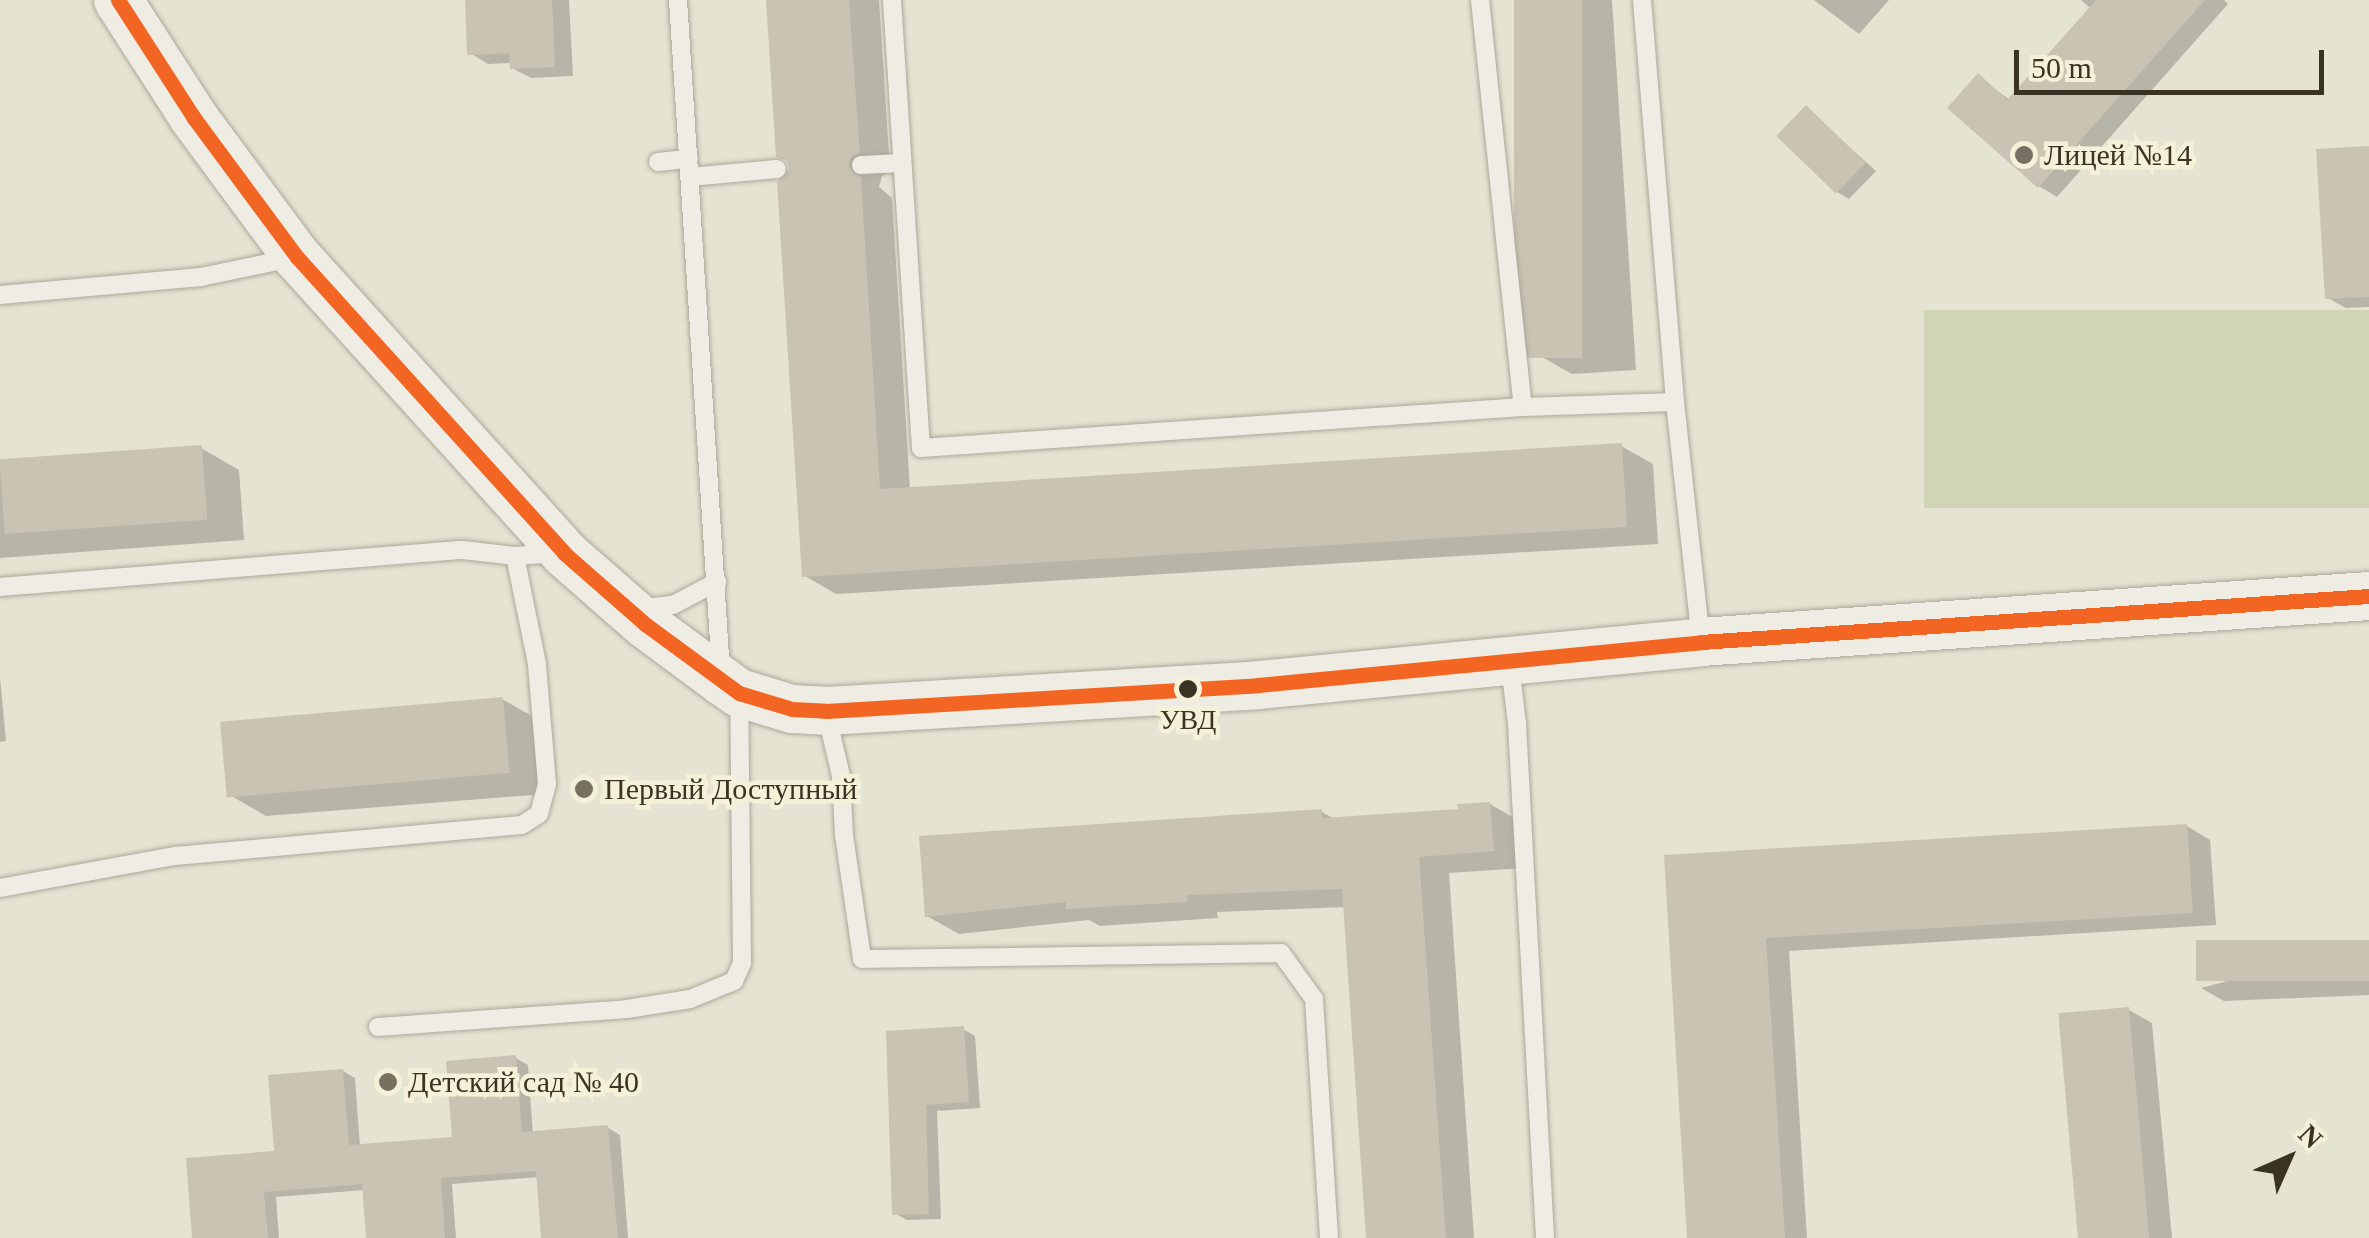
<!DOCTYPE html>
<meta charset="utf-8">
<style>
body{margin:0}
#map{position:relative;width:2369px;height:1238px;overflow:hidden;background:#e5e3d2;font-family:"Times New Roman",serif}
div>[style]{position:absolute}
.green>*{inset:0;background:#d0d6b5;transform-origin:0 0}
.shadow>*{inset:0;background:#0003}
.building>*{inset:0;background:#c9c3b3;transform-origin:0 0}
.roads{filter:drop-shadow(0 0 2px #aba89a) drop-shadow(0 0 2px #aba89a)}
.lane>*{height:18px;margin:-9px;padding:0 9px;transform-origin:9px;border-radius:9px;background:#eeece3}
.secondary>*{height:48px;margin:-24px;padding:0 24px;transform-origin:24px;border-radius:24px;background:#eeece3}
.bus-1>*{height:15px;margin:-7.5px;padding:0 7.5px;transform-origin:7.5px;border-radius:7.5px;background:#f26522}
.dots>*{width:28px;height:28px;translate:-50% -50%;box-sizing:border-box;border:5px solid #f5f1d9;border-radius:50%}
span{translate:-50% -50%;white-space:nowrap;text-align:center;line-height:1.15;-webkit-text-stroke:9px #f5f1d9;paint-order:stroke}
.bus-label{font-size:28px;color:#3a3222}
.poi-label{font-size:30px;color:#3a3222}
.left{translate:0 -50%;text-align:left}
.north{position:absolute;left:2239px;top:1108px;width:100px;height:100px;-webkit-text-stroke:8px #f5f1d9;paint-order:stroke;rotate:45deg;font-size:28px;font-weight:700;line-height:40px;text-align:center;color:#3a3222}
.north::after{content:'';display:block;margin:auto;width:35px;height:45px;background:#3a3222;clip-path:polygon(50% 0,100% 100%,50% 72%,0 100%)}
.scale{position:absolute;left:2014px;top:50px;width:310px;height:45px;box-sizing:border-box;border:5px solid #3a3222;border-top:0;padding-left:12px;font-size:30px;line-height:35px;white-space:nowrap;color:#3a3222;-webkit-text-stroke:8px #f5f1d9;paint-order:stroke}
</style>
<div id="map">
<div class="green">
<div style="left:2369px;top:310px;width:198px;height:445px;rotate:90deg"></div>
</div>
<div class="shadow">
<div style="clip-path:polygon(467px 0,569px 0,573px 76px,531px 78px,512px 68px,512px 63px,488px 64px,470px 53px)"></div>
<div style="clip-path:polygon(768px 0,879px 0,890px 171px,882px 176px,879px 187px,892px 198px,910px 489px,1621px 446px,1653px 464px,1658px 544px,836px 594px,805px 576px,792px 169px)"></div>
<div style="clip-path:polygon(1517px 0,1612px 0,1636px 370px,1572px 374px,1540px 356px)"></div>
<div style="clip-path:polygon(1814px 0,1889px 0,1859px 34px)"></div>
<div style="clip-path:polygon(2081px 0,2224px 0,2228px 4px,2057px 197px,2039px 186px,1978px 77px,2010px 100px,2091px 9px)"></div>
<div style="clip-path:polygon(1806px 108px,1876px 171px,1849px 199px,1837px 192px)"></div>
<div style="clip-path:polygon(2369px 149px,2369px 307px,2346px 308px,2328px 298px)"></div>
<div style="clip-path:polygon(201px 448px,239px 470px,244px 540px,0 558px,0 462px)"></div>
<div style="clip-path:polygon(0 677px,6px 741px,0 742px)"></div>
<div style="clip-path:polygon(502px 699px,541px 721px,546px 794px,266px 816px,228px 794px)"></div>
<div style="clip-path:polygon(1490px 804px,1521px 822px,1525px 868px,1449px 873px,1474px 1238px,1368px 1238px,1345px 907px,1217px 912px,1218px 918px,1100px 926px,1089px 920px,959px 934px,927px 916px,1322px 812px,1336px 820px,1460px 811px)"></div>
<div style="clip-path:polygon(2187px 826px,2210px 840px,2216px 925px,1789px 951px,1807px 1238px,1690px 1238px,1666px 857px)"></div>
<div style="clip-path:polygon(2369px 943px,2369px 995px,2224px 1001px,2201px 988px)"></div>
<div style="clip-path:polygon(2129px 1010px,2152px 1023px,2172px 1238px,2081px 1238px)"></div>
<div style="clip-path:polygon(963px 1029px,975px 1036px,980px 1108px,937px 1111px,941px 1219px,907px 1220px,894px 1213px,889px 1033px)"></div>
<div style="clip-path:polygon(516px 1058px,528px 1065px,533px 1134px,608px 1128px,620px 1135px,628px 1238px,544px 1238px,539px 1177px,452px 1184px,456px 1238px,369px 1238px,365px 1190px,276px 1197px,279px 1238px,194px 1238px,277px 1153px,343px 1071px,355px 1078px,360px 1147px,455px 1140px)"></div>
</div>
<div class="building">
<div style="clip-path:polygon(465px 0,552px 0,555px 67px,510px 69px,509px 53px,467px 55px)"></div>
<div style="clip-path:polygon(766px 0,849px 0,860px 153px,850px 158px,849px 167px,861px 177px,880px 489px,1622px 443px,1627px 527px,802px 577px,777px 182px,789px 169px,787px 161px,776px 157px)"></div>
<div style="left:1514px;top:0;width:68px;height:358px"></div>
<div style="clip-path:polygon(2096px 0,2205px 0,2038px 188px,1947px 108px,1978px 73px,2007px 100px)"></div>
<div style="left:1806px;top:105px;width:83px;height:43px;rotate:44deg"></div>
<div style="clip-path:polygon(2369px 146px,2369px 297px,2325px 299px,2316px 149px)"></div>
<div style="left:202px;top:445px;width:75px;height:203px;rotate:86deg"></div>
<div style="left:503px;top:697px;width:76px;height:284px;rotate:85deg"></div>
<div style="clip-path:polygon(1490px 802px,1494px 851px,1419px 857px,1446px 1238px,1366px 1238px,1342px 889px,1187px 895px,1187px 902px,1066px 909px,1066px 902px,925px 917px,919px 836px,1322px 809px,1322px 818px,1458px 809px,1457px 804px)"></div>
<div style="clip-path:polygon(2187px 824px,2193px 913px,1766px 938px,1785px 1238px,1687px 1238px,1664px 855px)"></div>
<div style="left:2369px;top:940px;width:41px;height:173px;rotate:90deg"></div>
<div style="left:2129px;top:1007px;width:232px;height:71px;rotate:85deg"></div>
<div style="clip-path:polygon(964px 1026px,969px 1102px,926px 1105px,929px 1214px,892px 1215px,886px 1031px)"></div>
<div style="clip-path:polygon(516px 1055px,522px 1132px,608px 1125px,618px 1238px,541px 1238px,536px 1171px,441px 1178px,445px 1238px,366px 1238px,362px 1184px,264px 1192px,268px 1238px,192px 1238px,186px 1158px,274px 1151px,268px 1075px,343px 1069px,349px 1145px,452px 1137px,446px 1061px)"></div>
</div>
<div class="roads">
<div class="lane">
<div style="left:678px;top:0;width:674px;rotate:86.34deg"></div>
<div style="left:892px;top:0;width:449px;rotate:86.3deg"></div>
<div style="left:921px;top:448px;width:603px;rotate:-3.9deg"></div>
<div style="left:1523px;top:407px;width:152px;rotate:-1.9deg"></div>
<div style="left:1480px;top:0;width:409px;rotate:84deg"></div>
<div style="left:1642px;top:0;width:403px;rotate:85.3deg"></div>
<div style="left:1675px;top:402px;width:241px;rotate:83.8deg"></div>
<div style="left:658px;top:162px;width:31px;rotate:-6deg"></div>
<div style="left:861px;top:165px;width:41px;rotate:-2.8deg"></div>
<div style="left:690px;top:177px;width:87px;rotate:-5.3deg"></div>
<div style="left:0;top:295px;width:202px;rotate:-5.1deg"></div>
<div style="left:201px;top:277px;width:93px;rotate:-11.8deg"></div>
<div style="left:0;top:587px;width:464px;rotate:-4.6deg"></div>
<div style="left:463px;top:550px;width:52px;rotate:6.6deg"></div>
<div style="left:515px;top:556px;width:43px;rotate:-4deg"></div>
<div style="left:638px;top:609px;width:35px;rotate:-7deg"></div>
<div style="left:673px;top:605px;width:50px;rotate:-27.6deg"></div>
<div style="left:1510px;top:665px;width:59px;rotate:83.2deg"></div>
<div style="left:1517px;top:724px;width:515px;rotate:86.88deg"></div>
<div style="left:826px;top:712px;width:66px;rotate:76.8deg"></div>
<div style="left:841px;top:776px;width:59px;rotate:87.1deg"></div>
<div style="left:844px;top:835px;width:125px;rotate:81.7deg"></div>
<div style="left:862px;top:959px;width:419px;rotate:-0.8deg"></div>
<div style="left:1281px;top:953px;width:57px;rotate:54.3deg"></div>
<div style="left:1314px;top:999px;width:239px;rotate:86.4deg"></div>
<div style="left:0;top:888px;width:178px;rotate:-10.4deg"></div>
<div style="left:175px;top:856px;width:348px;rotate:-5.1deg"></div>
<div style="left:522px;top:825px;width:20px;rotate:-33deg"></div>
<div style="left:539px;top:814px;width:31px;rotate:-75deg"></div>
<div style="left:547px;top:784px;width:120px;rotate:-94.8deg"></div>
<div style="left:537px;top:664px;width:110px;rotate:-101.5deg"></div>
<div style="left:378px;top:1027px;width:250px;rotate:-4.1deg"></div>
<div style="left:627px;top:1009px;width:64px;rotate:-9deg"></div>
<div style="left:690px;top:999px;width:48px;rotate:-22.2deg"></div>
<div style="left:734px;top:981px;width:20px;rotate:-66deg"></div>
<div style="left:742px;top:963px;width:265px;rotate:-90.6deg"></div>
</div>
<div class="secondary">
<div style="left:118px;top:0;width:140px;rotate:57.2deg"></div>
<div style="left:194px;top:118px;width:173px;rotate:53.5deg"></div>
<div style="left:297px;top:257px;width:399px;rotate:47.9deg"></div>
<div style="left:564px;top:553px;width:108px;rotate:41.2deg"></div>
<div style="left:645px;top:624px;width:96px;rotate:36.5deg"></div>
<div style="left:722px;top:681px;width:21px;rotate:35deg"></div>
<div style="left:739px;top:693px;width:55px;rotate:16.8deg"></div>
<div style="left:792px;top:709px;width:34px;rotate:3deg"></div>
<div style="left:826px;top:711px;width:433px;rotate:-3.4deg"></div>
<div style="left:1258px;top:685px;width:445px;rotate:-5.5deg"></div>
<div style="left:1701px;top:642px;width:670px;rotate:-3.94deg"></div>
</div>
</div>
<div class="bus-1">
<div style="left:118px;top:0;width:140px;rotate:57.2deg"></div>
<div style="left:194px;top:118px;width:173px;rotate:53.5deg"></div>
<div style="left:297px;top:257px;width:399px;rotate:47.9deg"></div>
<div style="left:564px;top:553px;width:108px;rotate:41.2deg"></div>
<div style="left:645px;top:624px;width:117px;rotate:36.3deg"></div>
<div style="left:739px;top:693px;width:55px;rotate:16.8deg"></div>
<div style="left:792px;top:709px;width:34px;rotate:3deg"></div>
<div style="left:826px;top:711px;width:433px;rotate:-3.4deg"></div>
<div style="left:1258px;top:685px;width:445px;rotate:-5.5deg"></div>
<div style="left:1701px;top:642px;width:670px;rotate:-3.94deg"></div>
</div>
<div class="dots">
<div style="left:2024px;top:155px;background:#767060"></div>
<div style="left:1188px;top:689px;background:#3a3222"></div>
<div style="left:584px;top:789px;background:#767060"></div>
<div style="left:388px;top:1082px;background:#767060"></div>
</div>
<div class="bus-label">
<span style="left:1188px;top:720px">УВД</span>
</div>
<div class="poi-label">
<span class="left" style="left:2044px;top:155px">Лицей №14</span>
<span class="left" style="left:604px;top:789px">Первый Доступный</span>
<span class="left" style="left:408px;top:1082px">Детский сад № 40</span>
</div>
<div class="north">N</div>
<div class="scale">50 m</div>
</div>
